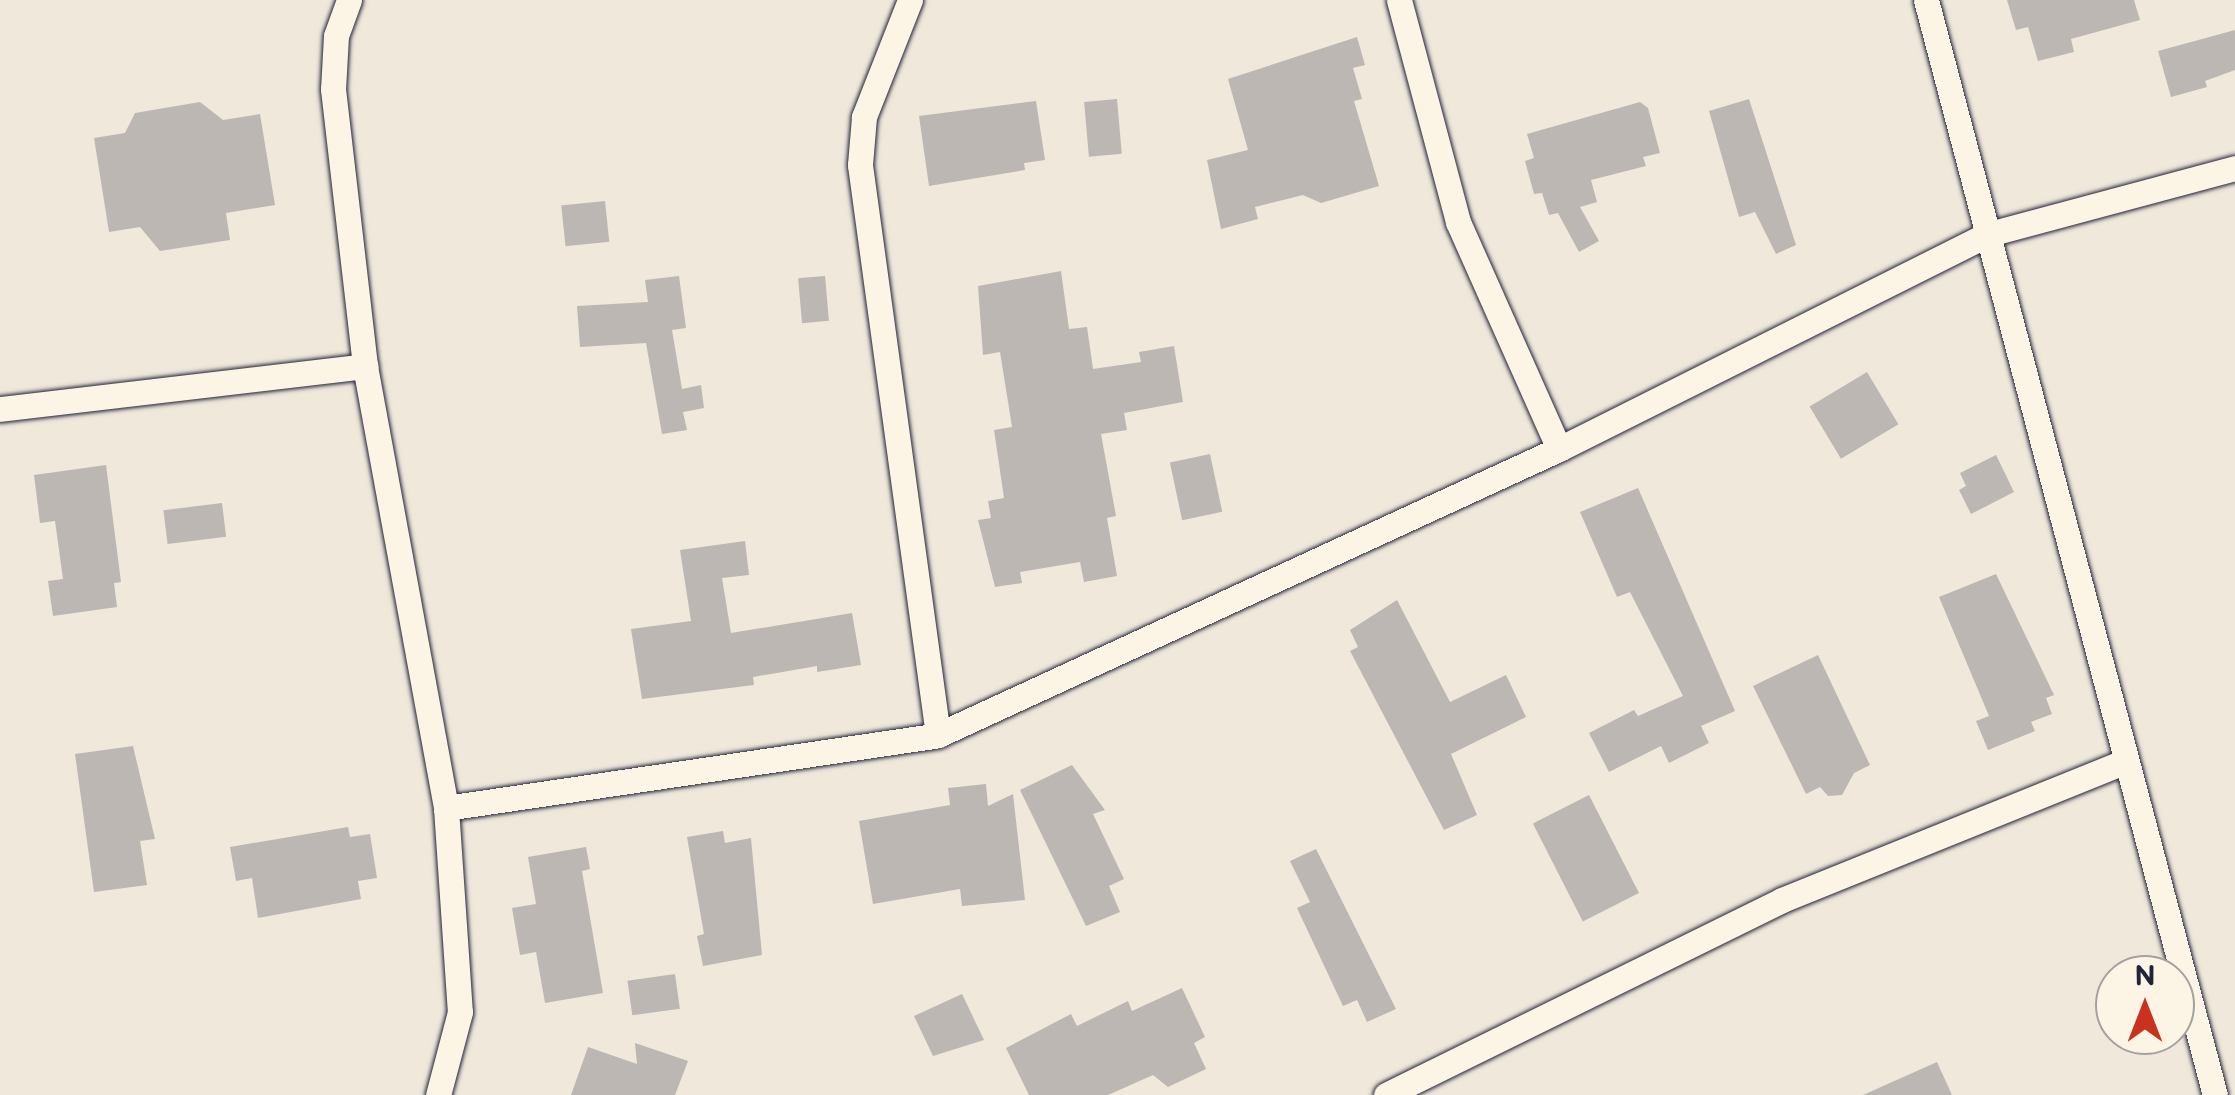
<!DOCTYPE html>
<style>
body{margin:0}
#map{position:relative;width:2235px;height:1095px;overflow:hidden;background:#efe8db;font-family:"Balsamiq Sans",sans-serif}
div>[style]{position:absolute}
.building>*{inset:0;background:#bcb7b3;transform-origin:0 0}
.roads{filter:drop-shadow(0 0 2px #22223b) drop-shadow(0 0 2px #22223b)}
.street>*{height:25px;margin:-12.5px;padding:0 12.5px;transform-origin:12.5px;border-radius:12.5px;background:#fcf5e5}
span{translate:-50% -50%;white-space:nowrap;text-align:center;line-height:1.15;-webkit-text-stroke:10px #fcf5e5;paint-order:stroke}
.north{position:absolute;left:2095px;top:955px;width:100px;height:100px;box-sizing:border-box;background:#fcf5e5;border:2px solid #a5a1a1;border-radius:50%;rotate:0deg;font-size:28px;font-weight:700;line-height:40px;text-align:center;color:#22223b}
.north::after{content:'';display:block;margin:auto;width:35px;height:45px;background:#c8321e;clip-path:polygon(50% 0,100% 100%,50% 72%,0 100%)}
</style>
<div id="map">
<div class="building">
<div style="clip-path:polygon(2007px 0,2134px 0,2140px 20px,2071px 39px,2074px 52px,2038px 61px,2028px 27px,2016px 30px)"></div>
<div style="clip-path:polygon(2235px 30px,2235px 70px,2205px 81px,2207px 87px,2171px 97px,2158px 51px)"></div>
<div style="clip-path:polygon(1357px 37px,1365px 65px,1353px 68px,1362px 99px,1354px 101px,1379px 186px,1321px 203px,1303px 195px,1255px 207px,1258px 219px,1221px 229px,1207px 160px,1248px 150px,1228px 79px)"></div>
<div style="left:1117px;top:99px;width:55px;height:33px;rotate:85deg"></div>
<div style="clip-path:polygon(1749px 99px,1796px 245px,1776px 254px,1755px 212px,1739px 217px,1709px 111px)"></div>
<div style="clip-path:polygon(1036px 101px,1045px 160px,1024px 163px,1025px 170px,929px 186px,919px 116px)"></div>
<div style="clip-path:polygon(200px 102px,223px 120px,260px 114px,275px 205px,226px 213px,230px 240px,160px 251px,140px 227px,109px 232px,94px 138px,125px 133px,135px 113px)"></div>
<div style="clip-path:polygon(1640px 102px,1648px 108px,1660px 153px,1643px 157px,1646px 166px,1591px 180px,1597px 202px,1580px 207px,1599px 241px,1579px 252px,1558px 213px,1549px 215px,1542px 193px,1534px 194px,1525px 161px,1534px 158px,1527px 134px)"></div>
<div style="left:605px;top:201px;width:41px;height:44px;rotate:84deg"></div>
<div style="clip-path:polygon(1061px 271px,1069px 329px,1087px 327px,1093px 369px,1141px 362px,1139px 352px,1174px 346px,1183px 402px,1124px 413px,1127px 430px,1101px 434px,1116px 516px,1107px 518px,1117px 576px,1084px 582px,1080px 562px,1020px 572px,1022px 583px,995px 587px,978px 520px,991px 518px,988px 501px,1004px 498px,994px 430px,1012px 427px,1000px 352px,983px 355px,978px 286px)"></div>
<div style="clip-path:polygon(679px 276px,686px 328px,672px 330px,682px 389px,701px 385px,704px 408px,683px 412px,687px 430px,662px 434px,646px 343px,580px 347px,577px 306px,648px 302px,645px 280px)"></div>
<div style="left:825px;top:276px;width:45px;height:27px;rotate:85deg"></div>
<div style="left:1867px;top:372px;width:61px;height:67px;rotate:59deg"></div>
<div style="left:1210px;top:454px;width:59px;height:41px;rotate:78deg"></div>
<div style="clip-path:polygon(1996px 455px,2014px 492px,1971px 514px,1959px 490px,1966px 486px,1960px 473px)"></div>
<div style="clip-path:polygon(106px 465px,121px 582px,114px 583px,117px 607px,53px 616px,48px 581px,63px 579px,55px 521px,40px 523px,34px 475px)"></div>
<div style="clip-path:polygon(1638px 488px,1735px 711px,1701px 726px,1709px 743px,1669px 763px,1661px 746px,1609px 772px,1589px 733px,1634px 710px,1638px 716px,1683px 696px,1630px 592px,1617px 597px,1580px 512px)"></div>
<div style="left:222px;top:503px;width:34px;height:59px;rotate:83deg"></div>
<div style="clip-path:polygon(745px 541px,749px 575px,722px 578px,731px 633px,852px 613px,861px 665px,817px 672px,817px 666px,753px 677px,754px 685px,642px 699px,631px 629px,691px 621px,680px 550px)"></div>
<div style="clip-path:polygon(1996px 574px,2054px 695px,2046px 698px,2052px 714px,2031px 722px,2035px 731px,1988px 750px,1976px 721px,1989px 716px,1939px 597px)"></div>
<div style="clip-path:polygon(1397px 600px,1450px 702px,1506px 675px,1526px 717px,1451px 754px,1477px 815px,1444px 830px,1350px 651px,1358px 647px,1350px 630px)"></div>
<div style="clip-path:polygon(1818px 655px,1870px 765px,1854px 773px,1842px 795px,1828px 796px,1820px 787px,1806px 794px,1753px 686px)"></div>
<div style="clip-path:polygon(133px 746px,155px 839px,140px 841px,147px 885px,94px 892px,75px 754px)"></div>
<div style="clip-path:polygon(1072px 765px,1105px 810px,1093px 814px,1124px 879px,1109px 886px,1120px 912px,1086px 926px,1020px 790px)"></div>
<div style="clip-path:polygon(986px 784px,988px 806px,1013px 794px,1025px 900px,962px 906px,960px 889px,873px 904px,859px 821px,950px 805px,948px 788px)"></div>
<div style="left:1589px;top:795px;width:110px;height:63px;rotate:63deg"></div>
<div style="clip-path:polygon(348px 827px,350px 837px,370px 834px,377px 878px,358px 881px,361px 899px,258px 918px,252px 878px,236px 881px,230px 847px)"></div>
<div style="clip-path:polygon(723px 831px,725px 843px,751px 838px,762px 955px,703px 966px,697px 936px,704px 934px,687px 837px)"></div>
<div style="clip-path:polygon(586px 847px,590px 869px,582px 871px,603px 993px,545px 1003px,536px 952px,520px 955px,512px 908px,536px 904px,528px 857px)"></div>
<div style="clip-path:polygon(1316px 849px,1396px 1009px,1367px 1022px,1357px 1000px,1343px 1006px,1297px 908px,1310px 902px,1290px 861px)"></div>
<div style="left:675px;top:974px;width:35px;height:48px;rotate:82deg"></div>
<div style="clip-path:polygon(1182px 988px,1205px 1037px,1194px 1043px,1206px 1069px,1168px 1087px,1153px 1075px,1108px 1095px,1029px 1095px,1006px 1048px,1071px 1014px,1077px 1026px,1128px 1001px,1132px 1011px)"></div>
<div style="clip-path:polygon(962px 994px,984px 1040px,933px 1056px,914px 1016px)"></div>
<div style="clip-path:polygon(635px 1043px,688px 1061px,675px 1095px,571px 1095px,588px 1047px,637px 1064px)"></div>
<div style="clip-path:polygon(1937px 1062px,1952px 1095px,1863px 1095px)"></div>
</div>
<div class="roads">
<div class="street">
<div style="left:349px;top:0;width:38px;rotate:110deg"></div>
<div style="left:336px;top:36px;width:53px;rotate:93.2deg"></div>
<div style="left:333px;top:89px;width:279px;rotate:83.4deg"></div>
<div style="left:365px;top:366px;width:449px;rotate:79.6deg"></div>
<div style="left:446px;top:808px;width:204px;rotate:86.1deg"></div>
<div style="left:460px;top:1012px;width:86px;rotate:104.8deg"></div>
<div style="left:910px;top:0;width:126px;rotate:111.5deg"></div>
<div style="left:864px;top:117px;width:48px;rotate:94.8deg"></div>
<div style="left:860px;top:165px;width:575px;rotate:82.21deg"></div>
<div style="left:1399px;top:0;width:230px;rotate:75.1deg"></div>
<div style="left:1458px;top:222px;width:248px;rotate:66deg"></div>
<div style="left:1926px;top:0;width:1132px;rotate:75.22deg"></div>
<div style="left:0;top:409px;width:368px;rotate:-6.7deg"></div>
<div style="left:446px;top:808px;width:497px;rotate:-8.4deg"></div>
<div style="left:938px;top:735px;width:684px;rotate:-24.73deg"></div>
<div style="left:1559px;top:449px;width:481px;rotate:-26.6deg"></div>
<div style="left:1989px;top:234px;width:255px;rotate:-15deg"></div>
<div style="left:1386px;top:1095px;width:441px;rotate:-26.2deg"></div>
<div style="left:1782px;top:900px;width:369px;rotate:-22deg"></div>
</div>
</div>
<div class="north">N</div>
</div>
